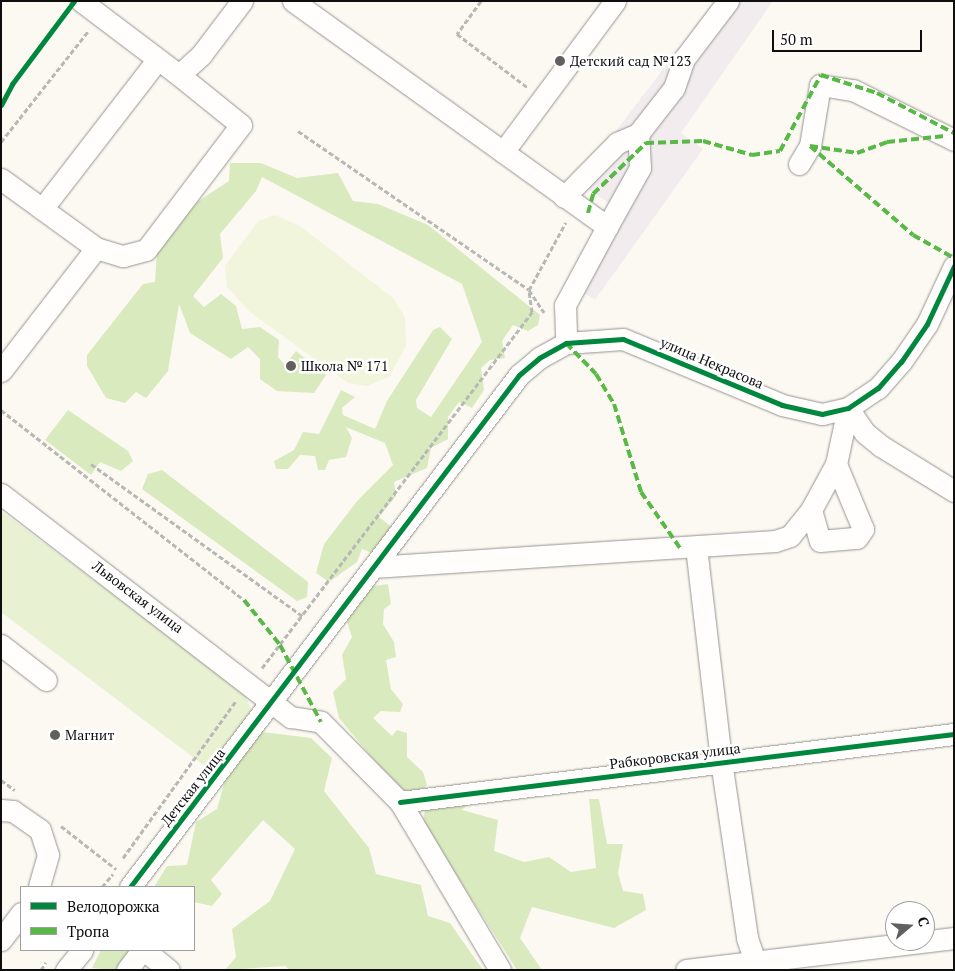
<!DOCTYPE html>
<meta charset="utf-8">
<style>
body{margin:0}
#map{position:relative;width:955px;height:971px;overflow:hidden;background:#fcf9f2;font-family:"PT Serif",serif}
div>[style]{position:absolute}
.industrial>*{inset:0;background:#f3ecef}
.green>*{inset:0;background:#e8f1d2}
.forest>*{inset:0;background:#d9eabf}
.pitch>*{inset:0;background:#f1f5db}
.path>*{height:3px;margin-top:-1.5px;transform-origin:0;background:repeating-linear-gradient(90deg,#b8b8b6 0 5px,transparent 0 7.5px)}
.roads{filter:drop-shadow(0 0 1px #959491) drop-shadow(0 0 1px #959491)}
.minor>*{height:21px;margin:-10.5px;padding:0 10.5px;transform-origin:10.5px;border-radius:10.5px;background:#fffefd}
.quiet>*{height:4px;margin-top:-2px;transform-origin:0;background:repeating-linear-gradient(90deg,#58b947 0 8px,transparent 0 12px)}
.cycleway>*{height:5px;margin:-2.5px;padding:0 2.5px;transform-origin:2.5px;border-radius:2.5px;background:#00873e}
.dots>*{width:14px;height:14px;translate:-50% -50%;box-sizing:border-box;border:2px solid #fff;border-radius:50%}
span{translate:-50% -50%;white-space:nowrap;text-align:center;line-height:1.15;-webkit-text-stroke:5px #fff;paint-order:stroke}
.poi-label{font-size:14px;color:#0e0e0e}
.left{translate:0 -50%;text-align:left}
.street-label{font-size:14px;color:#0e0e0e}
.frame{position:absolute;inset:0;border:2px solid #0e0e0e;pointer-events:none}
.legend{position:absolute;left:20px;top:886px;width:175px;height:65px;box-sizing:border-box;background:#fff;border:1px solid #9f9f9f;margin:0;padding:6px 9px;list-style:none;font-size:15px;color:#0e0e0e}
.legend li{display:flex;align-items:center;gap:10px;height:25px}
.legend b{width:25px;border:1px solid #9f9f9f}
.north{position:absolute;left:885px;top:901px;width:50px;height:50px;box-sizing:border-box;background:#fff;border:1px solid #9f9f9f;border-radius:50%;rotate:72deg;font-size:14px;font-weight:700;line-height:20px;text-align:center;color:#0e0e0e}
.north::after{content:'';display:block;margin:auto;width:18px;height:22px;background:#61605e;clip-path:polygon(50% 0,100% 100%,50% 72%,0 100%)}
.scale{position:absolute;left:772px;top:30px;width:150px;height:22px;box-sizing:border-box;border:2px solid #0e0e0e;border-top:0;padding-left:6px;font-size:15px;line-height:18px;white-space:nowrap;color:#0e0e0e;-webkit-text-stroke:4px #fff;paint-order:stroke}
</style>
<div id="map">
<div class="industrial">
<div style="clip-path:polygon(715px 1px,773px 1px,681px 133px,703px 149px,595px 300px,566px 282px,612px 205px,577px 182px)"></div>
</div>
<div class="green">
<div style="clip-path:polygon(1px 511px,244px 692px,253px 714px,210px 770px,1px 612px)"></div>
</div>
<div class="forest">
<div style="clip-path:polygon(230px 163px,261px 163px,297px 178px,338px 173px,353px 201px,378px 204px,428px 225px,540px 315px,538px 325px,528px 331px,513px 325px,502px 341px,505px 358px,490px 360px,481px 368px,484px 390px,472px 408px,459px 402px,448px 417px,448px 439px,431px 448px,427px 468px,394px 482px,396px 496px,379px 517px,393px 528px,372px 553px,362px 549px,357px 562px,329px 582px,316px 573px,324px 544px,358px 500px,393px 465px,385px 443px,346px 427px,352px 438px,346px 457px,329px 460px,325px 470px,318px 470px,315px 456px,300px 455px,288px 469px,276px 469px,274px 461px,294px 450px,303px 432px,319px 434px,341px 390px,355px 397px,342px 408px,343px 415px,375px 429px,387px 401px,433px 330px,440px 327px,452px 339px,416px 400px,417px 408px,431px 417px,482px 342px,462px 284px,262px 177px,256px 191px,220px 234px,223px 258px,193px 296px,204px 307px,221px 294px,236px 306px,242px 329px,260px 327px,279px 340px,278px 357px,285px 365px,296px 351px,326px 375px,314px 393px,277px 391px,260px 379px,260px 359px,248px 347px,231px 359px,190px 333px,179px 304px,168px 371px,146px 398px,136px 392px,125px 403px,106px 398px,87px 366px,87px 355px,143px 284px,155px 282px,157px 251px,197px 202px,229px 181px)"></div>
<div style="clip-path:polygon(68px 410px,128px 451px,133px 461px,121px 471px,100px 462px,91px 475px,45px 440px)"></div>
<div style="clip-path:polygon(162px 470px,308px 582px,307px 597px,297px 601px,142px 489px,148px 474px)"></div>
<div style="clip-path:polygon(388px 584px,391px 604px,384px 609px,383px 624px,394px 642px,396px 657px,386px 660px,391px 689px,403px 704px,400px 712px,381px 711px,373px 718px,392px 736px,397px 730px,407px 733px,407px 757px,423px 772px,427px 785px,419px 800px,399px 790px,339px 718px,333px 692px,346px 679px,342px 655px,352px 637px,346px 619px,367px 587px)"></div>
<div style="clip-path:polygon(262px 732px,311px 738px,332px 758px,324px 791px,369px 848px,376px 874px,421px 885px,428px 916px,450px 923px,483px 970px,290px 970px,285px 966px,225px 970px,236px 957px,232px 929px,270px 901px,295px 849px,263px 820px,211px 880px,222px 894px,212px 906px,194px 902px,194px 887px,154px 887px,167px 866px,187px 865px,196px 822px,217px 809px,228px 769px)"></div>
<div style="clip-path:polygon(589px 799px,599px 799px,607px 844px,623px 844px,618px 873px,623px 891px,643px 894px,646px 910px,614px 928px,532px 907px,520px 938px,542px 970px,517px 970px,423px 823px,425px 808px,471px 802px,462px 810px,498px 820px,494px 851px,524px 862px,549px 857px,571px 872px,596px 868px)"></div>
<div style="clip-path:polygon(101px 950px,140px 950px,114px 970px,92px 968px)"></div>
</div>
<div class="pitch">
<div style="clip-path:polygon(275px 215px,300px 226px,393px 298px,405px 317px,406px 345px,390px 376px,367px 386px,348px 383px,250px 312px,227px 287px,225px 266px,258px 221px)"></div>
</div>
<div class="path">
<div style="left:481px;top:1px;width:41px;rotate:126deg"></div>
<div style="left:457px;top:34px;width:88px;rotate:37.1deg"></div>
<div style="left:298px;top:131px;width:280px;rotate:34.5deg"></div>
<div style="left:529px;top:290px;width:27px;rotate:56deg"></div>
<div style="left:1px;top:142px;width:142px;rotate:-51.8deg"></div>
<div style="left:1px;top:410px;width:308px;rotate:38deg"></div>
<div style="left:91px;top:464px;width:262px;rotate:35.7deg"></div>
<div style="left:262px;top:668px;width:447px;rotate:-52.8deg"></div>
<div style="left:532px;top:312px;width:22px;rotate:-98deg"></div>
<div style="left:529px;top:290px;width:77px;rotate:-61.4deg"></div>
<div style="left:1px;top:780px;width:17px;rotate:36deg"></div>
<div style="left:61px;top:826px;width:70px;rotate:38deg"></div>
<div style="left:123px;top:858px;width:193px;rotate:-54.3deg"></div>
<div style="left:102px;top:887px;width:17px;rotate:-50deg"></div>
<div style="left:41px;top:970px;width:9px;rotate:-58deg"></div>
</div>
<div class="roads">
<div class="minor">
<div style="left:81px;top:1px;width:123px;rotate:37.1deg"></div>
<div style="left:179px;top:75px;width:30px;rotate:-42deg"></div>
<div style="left:201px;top:55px;width:68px;rotate:-52.8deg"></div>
<div style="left:293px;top:1px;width:387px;rotate:35.7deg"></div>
<div style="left:607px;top:227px;width:89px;rotate:118.3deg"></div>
<div style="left:565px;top:305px;width:38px;rotate:88deg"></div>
<div style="left:503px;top:152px;width:188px;rotate:-53.4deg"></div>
<div style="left:799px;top:164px;width:21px;rotate:-59deg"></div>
<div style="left:810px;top:146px;width:62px;rotate:-80.7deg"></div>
<div style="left:820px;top:85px;width:33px;rotate:9deg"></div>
<div style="left:853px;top:90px;width:113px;rotate:26.3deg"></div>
<div style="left:1px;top:179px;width:117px;rotate:36deg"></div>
<div style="left:96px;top:248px;width:28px;rotate:17deg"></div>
<div style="left:123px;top:256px;width:24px;rotate:-15deg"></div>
<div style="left:146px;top:250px;width:157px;rotate:-52.8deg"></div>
<div style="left:241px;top:125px;width:80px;rotate:-141.1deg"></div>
<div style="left:564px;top:197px;width:76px;rotate:-45.5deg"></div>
<div style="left:617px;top:143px;width:23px;rotate:-23deg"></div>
<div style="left:638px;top:134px;width:58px;rotate:-52deg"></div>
<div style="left:674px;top:88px;width:31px;rotate:-71deg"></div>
<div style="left:684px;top:59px;width:73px;rotate:-52.8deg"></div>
<div style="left:42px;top:209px;width:188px;rotate:-52.3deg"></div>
<div style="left:607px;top:227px;width:68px;rotate:-60.8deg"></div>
<div style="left:640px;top:168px;width:34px;rotate:-93deg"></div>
<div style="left:1px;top:371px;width:155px;rotate:-52.3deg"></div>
<div style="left:848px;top:408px;width:30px;rotate:56deg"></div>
<div style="left:865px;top:433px;width:21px;rotate:39deg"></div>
<div style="left:881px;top:446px;width:86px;rotate:31.7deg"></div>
<div style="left:1px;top:494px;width:366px;rotate:37.6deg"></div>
<div style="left:291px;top:717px;width:30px;rotate:9deg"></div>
<div style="left:321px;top:722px;width:112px;rotate:45.4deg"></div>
<div style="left:400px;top:802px;width:196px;rotate:59.2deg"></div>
<div style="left:811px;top:510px;width:32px;rotate:74deg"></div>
<div style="left:820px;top:541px;width:37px;rotate:-5deg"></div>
<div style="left:857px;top:538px;width:11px;rotate:-56deg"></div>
<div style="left:863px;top:529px;width:70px;rotate:-112.6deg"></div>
<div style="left:696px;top:547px;width:215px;rotate:83.3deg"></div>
<div style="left:721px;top:761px;width:179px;rotate:81.6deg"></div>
<div style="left:747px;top:938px;width:34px;rotate:71deg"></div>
<div style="left:373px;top:567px;width:403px;rotate:-3.7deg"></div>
<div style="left:775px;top:541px;width:16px;rotate:-18deg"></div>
<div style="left:790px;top:536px;width:33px;rotate:-51deg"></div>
<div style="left:811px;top:510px;width:52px;rotate:-61.5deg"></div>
<div style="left:836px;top:464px;width:57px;rotate:-77.9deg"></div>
<div style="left:1px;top:645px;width:57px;rotate:37.9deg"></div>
<div style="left:400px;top:802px;width:558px;rotate:-7deg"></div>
<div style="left:1px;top:810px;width:12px;rotate:5deg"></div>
<div style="left:13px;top:811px;width:33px;rotate:35deg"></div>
<div style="left:40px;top:830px;width:26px;rotate:72deg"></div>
<div style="left:48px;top:855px;width:33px;rotate:106deg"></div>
<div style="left:130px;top:887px;width:643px;rotate:-52.77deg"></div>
<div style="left:519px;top:375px;width:26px;rotate:-40deg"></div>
<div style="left:539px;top:358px;width:31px;rotate:-29deg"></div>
<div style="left:566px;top:343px;width:57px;rotate:-4deg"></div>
<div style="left:623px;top:339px;width:172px;rotate:22.5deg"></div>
<div style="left:782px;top:405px;width:41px;rotate:12.7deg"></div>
<div style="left:822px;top:414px;width:27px;rotate:-13deg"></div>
<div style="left:848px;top:408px;width:36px;rotate:-34deg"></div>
<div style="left:878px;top:388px;width:35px;rotate:-49deg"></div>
<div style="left:901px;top:362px;width:46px;rotate:-55.6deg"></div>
<div style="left:927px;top:324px;width:64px;rotate:-65deg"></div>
<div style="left:1px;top:940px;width:34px;rotate:-53deg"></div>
<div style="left:144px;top:950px;width:32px;rotate:39deg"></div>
<div style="left:66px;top:970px;width:26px;rotate:-51deg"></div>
<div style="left:127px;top:970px;width:25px;rotate:-53deg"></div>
<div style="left:686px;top:970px;width:270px;rotate:-6.8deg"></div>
</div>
</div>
<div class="quiet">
<div style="left:810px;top:146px;width:136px;rotate:40.8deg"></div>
<div style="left:913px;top:235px;width:47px;rotate:29.3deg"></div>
<div style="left:810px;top:146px;width:48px;rotate:8.5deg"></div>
<div style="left:857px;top:153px;width:32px;rotate:-20deg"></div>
<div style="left:887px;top:142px;width:58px;rotate:-5.9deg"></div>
<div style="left:588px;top:213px;width:20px;rotate:-75deg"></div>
<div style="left:593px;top:194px;width:74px;rotate:-43.9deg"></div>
<div style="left:646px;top:143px;width:57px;rotate:-2deg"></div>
<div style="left:703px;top:141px;width:51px;rotate:15.9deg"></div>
<div style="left:752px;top:155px;width:28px;rotate:-8deg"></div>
<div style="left:780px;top:151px;width:86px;rotate:-61.7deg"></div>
<div style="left:821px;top:75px;width:59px;rotate:17.8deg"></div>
<div style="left:877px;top:93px;width:87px;rotate:27.5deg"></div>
<div style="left:566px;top:343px;width:43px;rotate:45.9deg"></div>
<div style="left:596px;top:374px;width:35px;rotate:59deg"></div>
<div style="left:614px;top:404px;width:92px;rotate:72.9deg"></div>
<div style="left:641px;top:492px;width:68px;rotate:55.1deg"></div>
<div style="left:244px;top:600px;width:58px;rotate:51.3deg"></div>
<div style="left:280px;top:645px;width:87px;rotate:62deg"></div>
</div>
<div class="cycleway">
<div style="left:1px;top:105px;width:24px;rotate:-62deg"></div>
<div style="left:12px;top:84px;width:104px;rotate:-53.2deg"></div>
<div style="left:400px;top:802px;width:558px;rotate:-7deg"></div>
<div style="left:130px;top:887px;width:643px;rotate:-52.77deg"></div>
<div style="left:519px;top:375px;width:26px;rotate:-40deg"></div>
<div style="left:539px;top:358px;width:31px;rotate:-29deg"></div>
<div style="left:566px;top:343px;width:57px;rotate:-4deg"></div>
<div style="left:623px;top:339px;width:172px;rotate:22.5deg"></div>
<div style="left:782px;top:405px;width:41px;rotate:12.7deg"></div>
<div style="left:822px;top:414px;width:27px;rotate:-13deg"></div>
<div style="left:848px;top:408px;width:36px;rotate:-34deg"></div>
<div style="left:878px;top:388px;width:35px;rotate:-49deg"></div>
<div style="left:901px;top:362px;width:46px;rotate:-55.6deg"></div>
<div style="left:927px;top:324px;width:64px;rotate:-65deg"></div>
</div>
<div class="dots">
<div style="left:560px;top:61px;background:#61605e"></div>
<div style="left:291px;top:366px;background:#61605e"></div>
<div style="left:55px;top:735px;background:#61605e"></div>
</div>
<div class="poi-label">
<span class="left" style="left:570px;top:61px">Детский сад №123</span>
<span class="left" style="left:301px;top:366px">Школа № 171</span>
<span class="left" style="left:65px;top:735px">Магнит</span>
</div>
<div class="street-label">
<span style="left:712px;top:363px;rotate:23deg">улица Некрасова</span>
<span style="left:138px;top:597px;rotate:37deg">Львовская улица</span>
<span style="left:675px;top:756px;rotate:-7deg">Рабкоровская улица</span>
<span style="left:193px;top:787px;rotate:-52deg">Детская улица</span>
</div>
<div class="frame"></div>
<ul class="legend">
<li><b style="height:6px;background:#00873e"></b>Велодорожка</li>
<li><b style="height:6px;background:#58b947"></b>Тропа</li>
</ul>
<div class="north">С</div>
<div class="scale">50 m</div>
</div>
